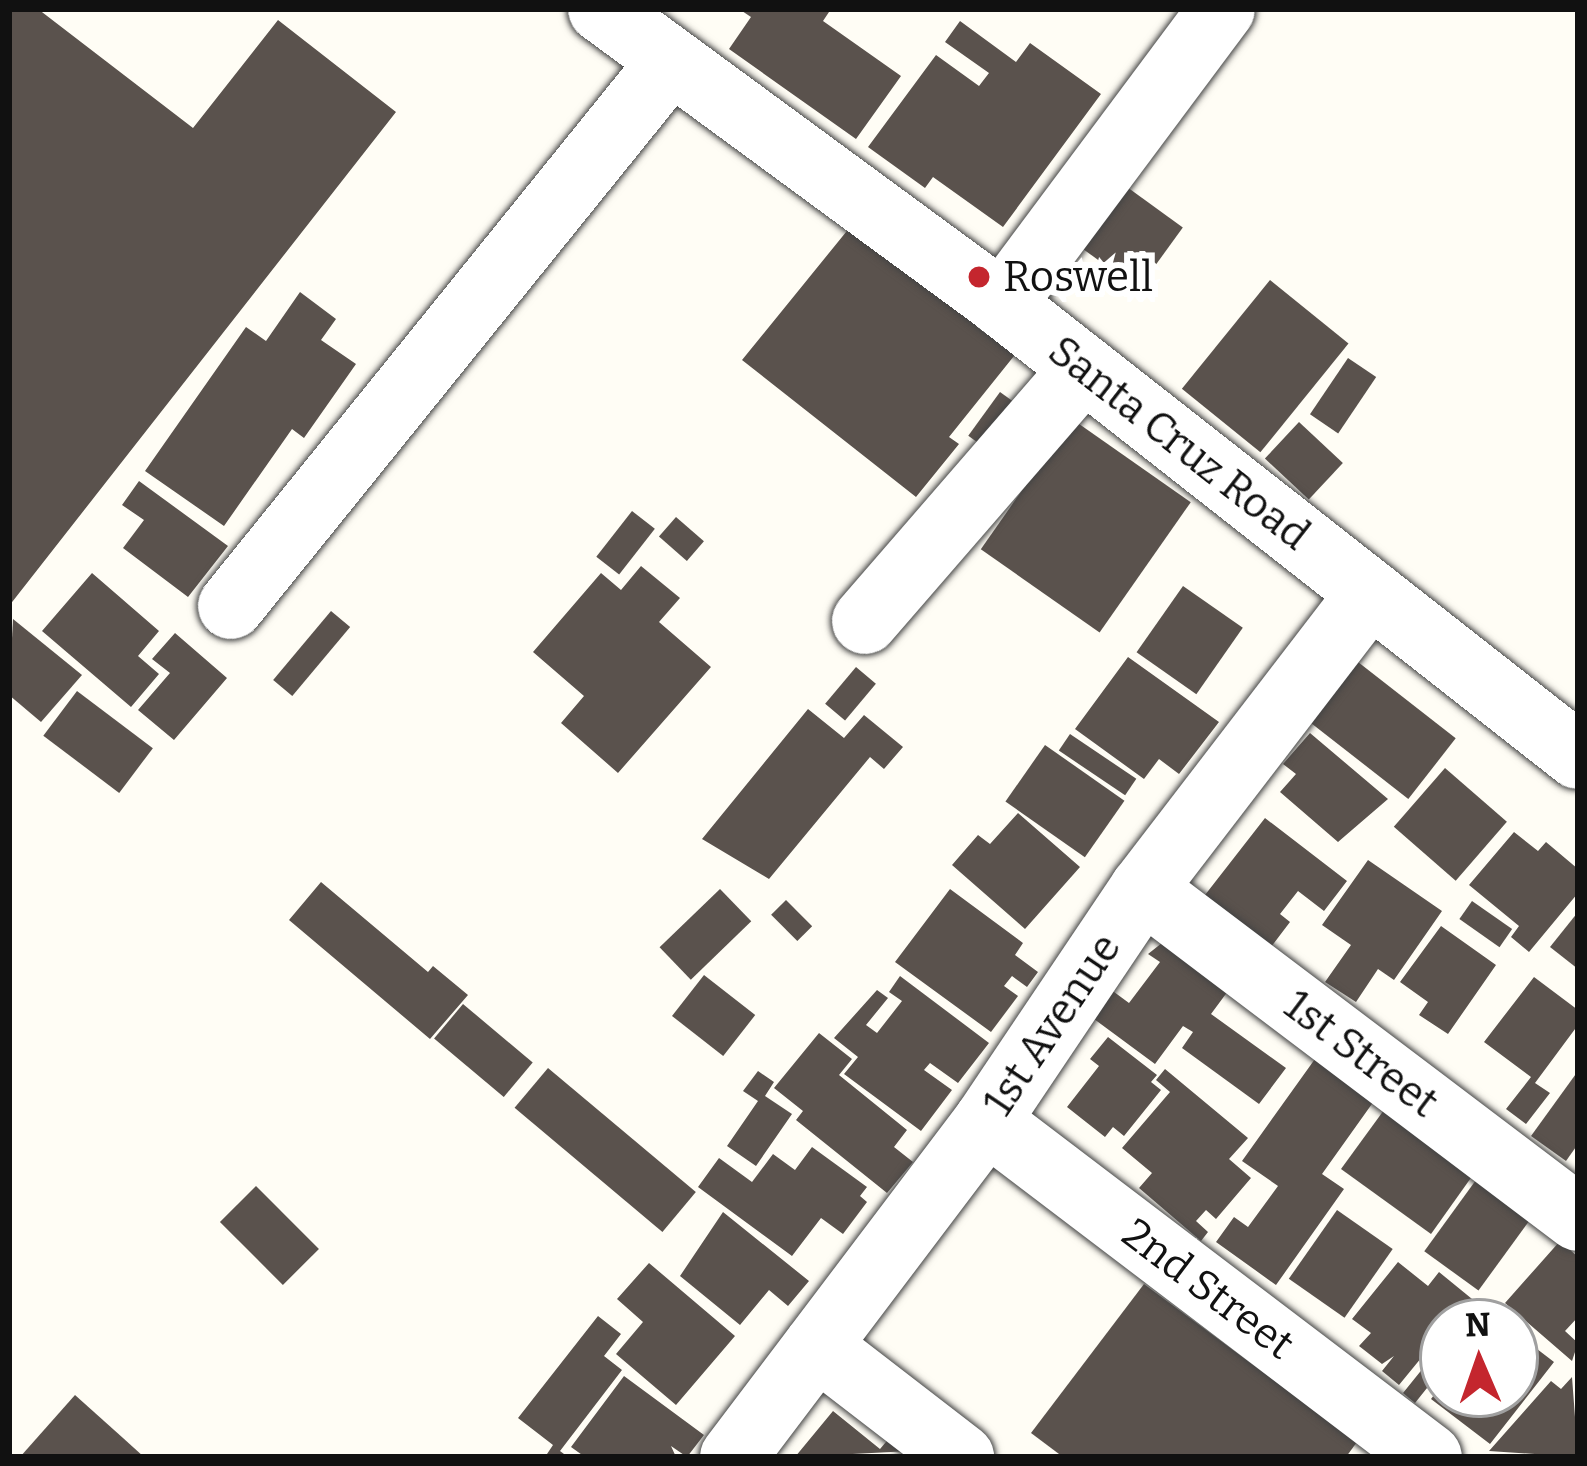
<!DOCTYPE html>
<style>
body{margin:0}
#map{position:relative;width:1587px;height:1466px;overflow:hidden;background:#fffdf5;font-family:Bitter,serif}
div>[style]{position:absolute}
.building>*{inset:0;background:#5a524d;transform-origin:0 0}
.roads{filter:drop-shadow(0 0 3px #444) drop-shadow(0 0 3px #444)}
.minor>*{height:66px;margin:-33px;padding:0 33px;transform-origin:33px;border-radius:33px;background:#fff}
.dots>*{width:33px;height:33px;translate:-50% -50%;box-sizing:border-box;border:6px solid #fff;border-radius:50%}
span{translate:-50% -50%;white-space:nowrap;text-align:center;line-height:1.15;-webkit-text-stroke:12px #fff;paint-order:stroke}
.poi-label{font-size:42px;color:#111}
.left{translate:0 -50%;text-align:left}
.street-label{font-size:42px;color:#111}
.frame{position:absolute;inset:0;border:12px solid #111;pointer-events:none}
.north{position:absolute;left:1419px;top:1298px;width:120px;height:120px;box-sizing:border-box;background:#fff;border:3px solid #a0a0a0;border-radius:50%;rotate:358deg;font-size:33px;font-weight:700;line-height:48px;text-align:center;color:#111}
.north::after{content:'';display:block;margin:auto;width:42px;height:54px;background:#c4262e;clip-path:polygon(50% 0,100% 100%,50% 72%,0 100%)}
</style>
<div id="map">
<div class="building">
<div style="clip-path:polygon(9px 9px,38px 9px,193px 128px,278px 20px,396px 112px,9px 606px)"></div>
<div style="clip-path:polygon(739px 9px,831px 9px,823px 21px,901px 76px,856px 139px,729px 49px,751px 17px)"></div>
<div style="clip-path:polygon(960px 21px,1016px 62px,1030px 43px,1101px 94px,1003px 227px,933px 177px,925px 188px,868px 147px,936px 55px,979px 86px,989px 73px,945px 42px)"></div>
<div style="left:1127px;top:187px;width:69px;height:76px;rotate:36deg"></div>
<div style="clip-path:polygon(855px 221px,1018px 351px,949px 437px,959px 444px,916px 497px,742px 360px)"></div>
<div style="left:1270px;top:280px;width:101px;height:140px;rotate:39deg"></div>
<div style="clip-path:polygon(300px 292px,336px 319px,321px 340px,356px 364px,304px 438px,292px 429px,224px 526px,145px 471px,246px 327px,266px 341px)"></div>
<div style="left:1348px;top:358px;width:34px;height:68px;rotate:34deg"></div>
<div style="left:1000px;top:392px;width:26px;height:54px;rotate:36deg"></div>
<div style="left:1072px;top:419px;width:145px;height:159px;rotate:35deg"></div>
<div style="left:1299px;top:422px;width:60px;height:50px;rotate:43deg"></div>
<div style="clip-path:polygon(139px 481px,228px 546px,188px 597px,123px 548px,144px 520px,122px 505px)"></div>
<div style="left:632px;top:511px;width:29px;height:58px;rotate:38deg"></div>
<div style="left:676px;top:517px;width:37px;height:26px;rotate:41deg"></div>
<div style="clip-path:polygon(641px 566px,680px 598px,659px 622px,711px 667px,618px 773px,561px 723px,584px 696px,533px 652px,601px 573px,621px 590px)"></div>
<div style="clip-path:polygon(92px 573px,159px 631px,138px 656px,159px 674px,131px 707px,42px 631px)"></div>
<div style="left:1183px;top:586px;width:73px;height:81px;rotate:35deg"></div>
<div style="left:331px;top:611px;width:25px;height:90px;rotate:40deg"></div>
<div style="clip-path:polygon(13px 619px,82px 675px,41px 722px,9px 695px)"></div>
<div style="clip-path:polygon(175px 633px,227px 678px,174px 740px,138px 710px,170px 673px,152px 659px)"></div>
<div style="clip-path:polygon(1128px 657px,1219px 722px,1179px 774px,1159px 759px,1144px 779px,1075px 729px)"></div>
<div style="left:1358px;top:662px;width:124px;height:77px;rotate:38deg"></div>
<div style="left:856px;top:667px;width:26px;height:48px;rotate:40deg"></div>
<div style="left:77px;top:691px;width:95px;height:56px;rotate:37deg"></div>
<div style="clip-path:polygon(808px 709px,844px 738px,864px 715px,903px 747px,884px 769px,870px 757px,769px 879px,702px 839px)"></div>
<div style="clip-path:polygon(1310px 733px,1388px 799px,1338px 842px,1280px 792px,1296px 774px,1283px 764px)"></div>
<div style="left:1070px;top:734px;width:80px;height:20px;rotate:34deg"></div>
<div style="left:1045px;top:745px;width:97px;height:69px;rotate:35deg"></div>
<div style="left:1445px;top:768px;width:82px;height:78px;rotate:41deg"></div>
<div style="clip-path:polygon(1018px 813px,1080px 867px,1025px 929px,952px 865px,978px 835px,990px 844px)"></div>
<div style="clip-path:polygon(1265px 818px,1347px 881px,1324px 911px,1298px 891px,1280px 914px,1290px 922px,1271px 947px,1205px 895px)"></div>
<div style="clip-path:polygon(1514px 832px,1538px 851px,1546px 842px,1578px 869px,1578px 893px,1529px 952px,1511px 937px,1519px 926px,1469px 885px)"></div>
<div style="clip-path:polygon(1368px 860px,1442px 911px,1394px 980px,1378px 969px,1356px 1002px,1325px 982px,1351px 945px,1322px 925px)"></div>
<div style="clip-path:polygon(321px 882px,428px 972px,433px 966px,468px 995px,430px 1039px,289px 920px)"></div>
<div style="left:720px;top:889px;width:45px;height:84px;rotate:46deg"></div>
<div style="clip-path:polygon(950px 889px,1023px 943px,1015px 955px,1038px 972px,1027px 987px,1012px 976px,1004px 986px,1018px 996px,991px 1032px,895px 962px)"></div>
<div style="left:786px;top:900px;width:37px;height:21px;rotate:45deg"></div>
<div style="left:1472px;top:901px;width:49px;height:22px;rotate:35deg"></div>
<div style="clip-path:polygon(1578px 912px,1578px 969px,1550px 947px)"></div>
<div style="clip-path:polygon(1441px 926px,1496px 965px,1448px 1034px,1419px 1015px,1428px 1002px,1400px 982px)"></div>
<div style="clip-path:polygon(1172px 935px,1231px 987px,1211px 1014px,1286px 1068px,1259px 1104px,1182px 1048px,1193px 1032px,1183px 1026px,1155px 1064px,1090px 1016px,1110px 989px,1129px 1003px,1160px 962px,1148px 954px)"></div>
<div style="left:704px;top:975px;width:65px;height:52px;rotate:38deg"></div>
<div style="clip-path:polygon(900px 976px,989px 1043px,958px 1083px,930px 1063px,924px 1070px,952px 1090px,921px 1131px,844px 1074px,858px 1057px,834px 1038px,877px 990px,888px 998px,866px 1025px,877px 1033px,902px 1001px,889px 992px)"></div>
<div style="clip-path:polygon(1534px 977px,1578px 1010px,1578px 1025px,1535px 1083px,1550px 1093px,1526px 1124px,1506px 1109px,1531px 1077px,1484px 1042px)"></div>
<div style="left:463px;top:1004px;width:91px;height:45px;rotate:40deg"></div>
<div style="clip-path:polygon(819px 1033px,852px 1059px,839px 1075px,907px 1130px,894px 1147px,913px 1162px,887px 1193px,796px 1120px,803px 1111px,774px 1088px)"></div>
<div style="clip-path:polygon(1108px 1037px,1157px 1075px,1151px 1082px,1161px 1090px,1124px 1136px,1113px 1127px,1105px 1137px,1067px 1107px,1099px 1066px,1090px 1059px)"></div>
<div style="clip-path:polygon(1330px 1038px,1389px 1080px,1322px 1174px,1344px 1189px,1276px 1285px,1216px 1242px,1234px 1217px,1248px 1227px,1278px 1186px,1242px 1161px)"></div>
<div style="left:548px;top:1068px;width:193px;height:52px;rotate:40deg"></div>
<div style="clip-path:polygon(1165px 1069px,1248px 1138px,1229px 1159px,1251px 1178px,1216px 1219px,1206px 1210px,1196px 1221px,1208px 1232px,1201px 1241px,1139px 1188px,1152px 1173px,1122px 1148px,1170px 1092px,1156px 1080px)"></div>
<div style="clip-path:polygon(758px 1071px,774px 1082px,765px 1096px,792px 1114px,756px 1166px,727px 1146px,758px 1101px,743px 1091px)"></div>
<div style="clip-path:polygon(1578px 1071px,1578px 1144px,1566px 1161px,1531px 1136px)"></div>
<div style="clip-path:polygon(1392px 1099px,1500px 1137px,1431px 1234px,1341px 1169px)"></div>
<div style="clip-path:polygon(812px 1147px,867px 1187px,860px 1196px,867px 1202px,843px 1234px,821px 1218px,792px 1256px,698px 1187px,719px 1158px,752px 1182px,773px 1154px,795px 1170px)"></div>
<div style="left:1476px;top:1180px;width:67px;height:88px;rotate:36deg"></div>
<div style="left:256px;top:1186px;width:89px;height:51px;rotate:45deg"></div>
<div style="left:1337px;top:1210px;width:68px;height:84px;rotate:35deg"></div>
<div style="clip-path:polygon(723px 1212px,809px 1281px,788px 1306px,769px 1290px,740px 1325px,680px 1276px)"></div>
<div style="clip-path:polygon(1560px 1241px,1578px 1257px,1578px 1317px,1565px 1331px,1578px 1343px,1572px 1361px,1505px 1303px)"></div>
<div style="clip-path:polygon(1398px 1262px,1428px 1286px,1439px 1272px,1488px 1312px,1480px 1322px,1443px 1322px,1443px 1368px,1415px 1403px,1403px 1393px,1432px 1357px,1426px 1352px,1399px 1385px,1382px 1371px,1394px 1356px,1382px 1364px,1359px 1346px,1371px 1333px,1352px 1319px)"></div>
<div style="clip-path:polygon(649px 1263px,735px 1336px,676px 1405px,616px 1354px,643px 1322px,617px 1299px)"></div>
<div style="clip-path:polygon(1144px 1284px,1357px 1442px,1346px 1457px,1063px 1457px,1031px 1433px)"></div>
<div style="clip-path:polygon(598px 1316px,621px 1334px,604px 1356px,622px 1370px,560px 1451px,568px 1457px,545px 1457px,553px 1445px,518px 1418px)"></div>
<div style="clip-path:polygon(1515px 1332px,1554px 1362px,1490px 1444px,1431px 1399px,1443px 1383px,1443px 1394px,1515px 1394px)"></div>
<div style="clip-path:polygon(624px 1376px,704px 1435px,687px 1457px,671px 1446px,676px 1457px,585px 1457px,571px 1447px)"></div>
<div style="clip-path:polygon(1572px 1377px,1578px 1457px,1489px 1451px,1551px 1381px,1561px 1389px)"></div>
<div style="clip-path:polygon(75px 1395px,123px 1438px,144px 1457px,20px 1457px)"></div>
<div style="clip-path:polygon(833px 1411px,880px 1449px,891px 1436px,910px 1451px,795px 1457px)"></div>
</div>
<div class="roads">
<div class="minor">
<div style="left:601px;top:9px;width:498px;rotate:36.3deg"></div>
<div style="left:1002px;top:304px;width:732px;rotate:38.12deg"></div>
<div style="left:1002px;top:304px;width:368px;rotate:-53.3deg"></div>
<div style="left:231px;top:606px;width:700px;rotate:-51.08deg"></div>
<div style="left:865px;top:621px;width:333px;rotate:-49.1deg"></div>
<div style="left:1143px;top:889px;width:545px;rotate:37.1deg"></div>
<div style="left:987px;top:1121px;width:555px;rotate:37.24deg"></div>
<div style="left:817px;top:1346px;width:182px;rotate:37.6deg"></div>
<div style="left:733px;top:1457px;width:421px;rotate:-52.9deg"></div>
<div style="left:987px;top:1121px;width:280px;rotate:-56.1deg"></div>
<div style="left:1143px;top:889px;width:373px;rotate:-52.5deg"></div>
</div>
</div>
<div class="dots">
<div style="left:979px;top:277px;background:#c4262e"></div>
</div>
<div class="poi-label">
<span class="left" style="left:1003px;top:277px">Roswell</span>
</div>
<div class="street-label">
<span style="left:1179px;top:443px;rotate:38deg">Santa Cruz Road</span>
<span style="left:1052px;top:1025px;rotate:-56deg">1st Avenue</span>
<span style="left:1361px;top:1054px;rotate:37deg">1st Street</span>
<span style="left:1208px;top:1289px;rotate:37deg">2nd Street</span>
</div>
<div class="frame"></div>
<div class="north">N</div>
</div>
